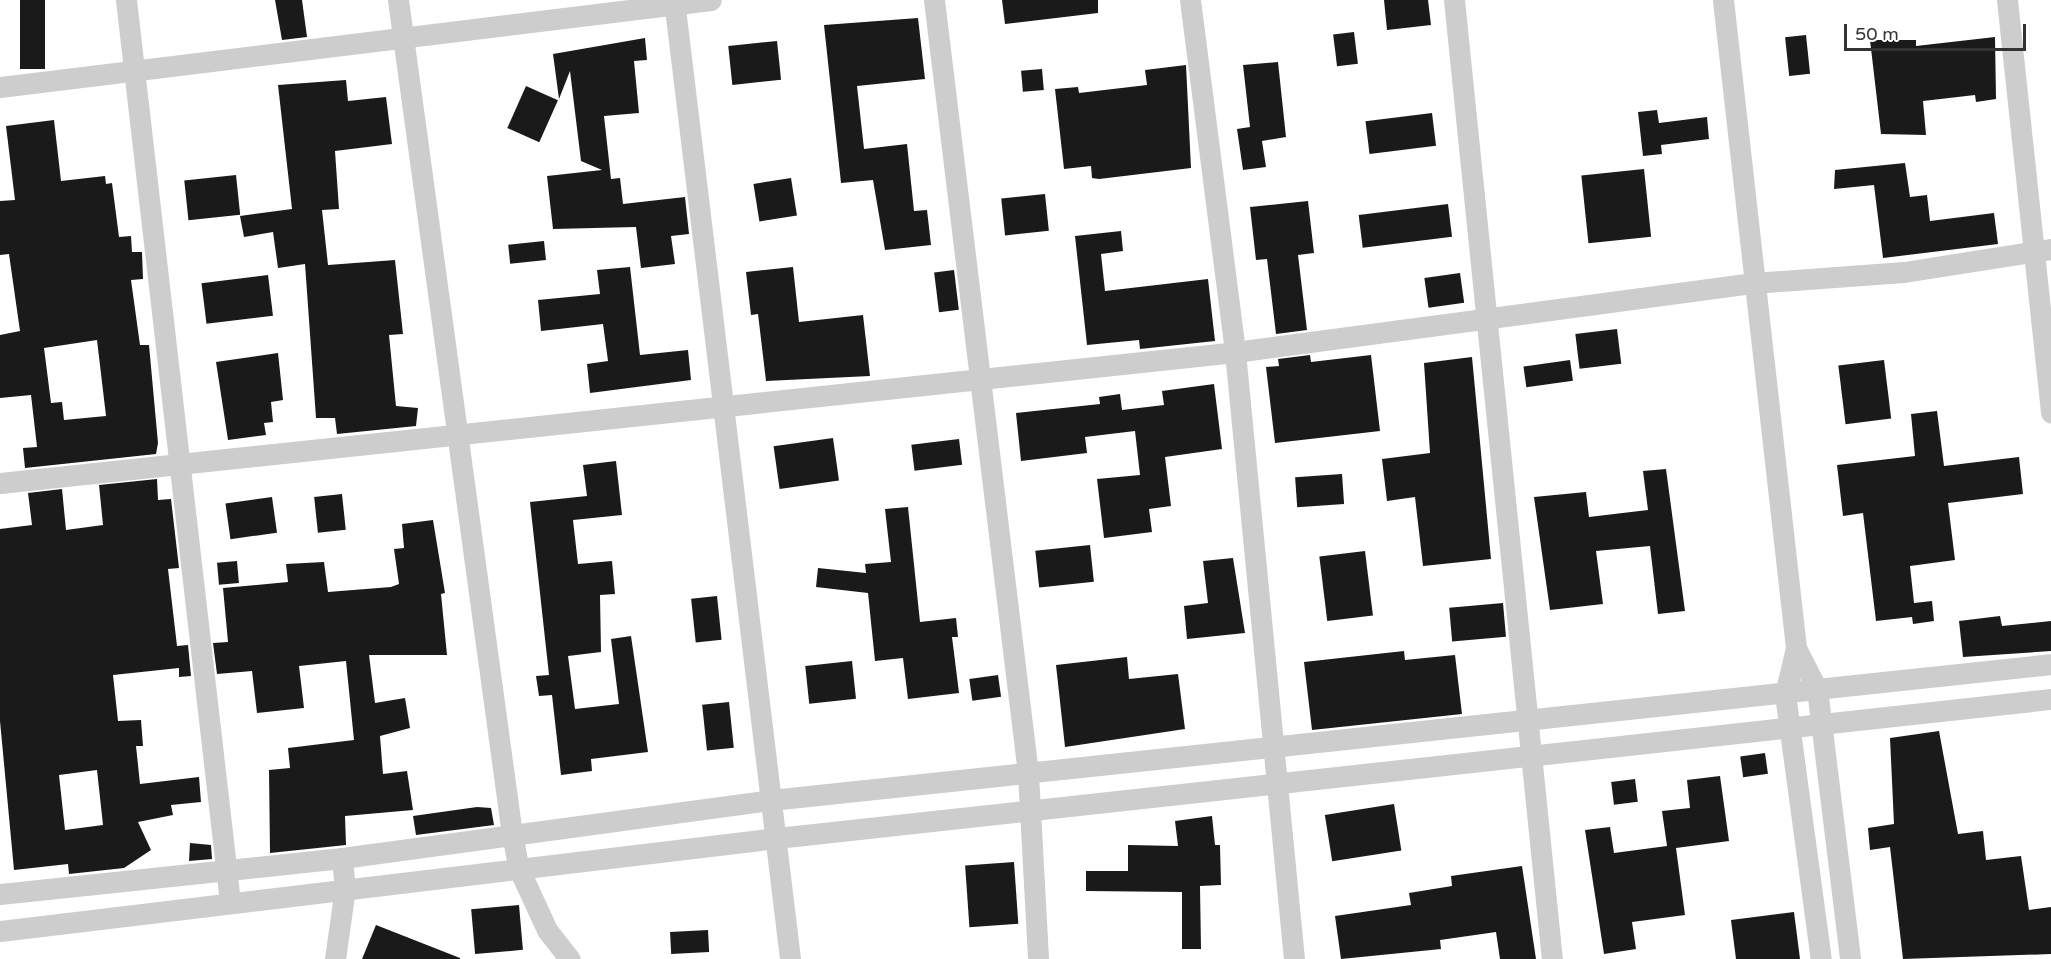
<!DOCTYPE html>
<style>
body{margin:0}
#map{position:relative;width:2051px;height:959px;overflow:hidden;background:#fff;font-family:"Varela Round",sans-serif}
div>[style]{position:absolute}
.building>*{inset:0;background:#1a1a1a;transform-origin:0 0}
.street>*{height:21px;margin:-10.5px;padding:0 10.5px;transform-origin:10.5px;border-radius:10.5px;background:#cdcdcd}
span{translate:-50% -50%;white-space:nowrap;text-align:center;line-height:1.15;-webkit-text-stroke:6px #fff;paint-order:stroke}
.scale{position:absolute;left:1844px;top:24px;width:182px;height:27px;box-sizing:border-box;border:3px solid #333;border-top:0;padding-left:8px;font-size:18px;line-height:21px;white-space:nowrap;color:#333;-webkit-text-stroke:4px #fff;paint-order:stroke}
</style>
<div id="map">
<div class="building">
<div style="left:20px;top:0;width:25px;height:69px"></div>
<div style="clip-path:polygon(275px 0,302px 0,307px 37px,282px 40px)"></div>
<div style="clip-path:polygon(1002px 0,1098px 0,1098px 13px,1005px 24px)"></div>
<div style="clip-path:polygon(1384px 0,1428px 0,1431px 25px,1387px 30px)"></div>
<div style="clip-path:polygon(918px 18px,925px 79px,857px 86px,864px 149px,907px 144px,914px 211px,927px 210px,931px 245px,885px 250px,873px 180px,841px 183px,824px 25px)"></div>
<div style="left:1354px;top:32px;width:32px;height:21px;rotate:83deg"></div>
<div style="left:1806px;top:35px;width:39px;height:21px;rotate:84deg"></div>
<div style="clip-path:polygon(1995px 37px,1996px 99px,1976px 102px,1975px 95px,1923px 101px,1926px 135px,1881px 134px,1870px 40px,1916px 40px,1916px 46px)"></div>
<div style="clip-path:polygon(645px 38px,647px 60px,634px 61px,639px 113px,604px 116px,611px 179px,620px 178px,623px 204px,685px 197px,689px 234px,671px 236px,675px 264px,641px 268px,636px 227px,553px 229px,547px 176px,602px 170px,581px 161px,570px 71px,559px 99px,553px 54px)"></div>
<div style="left:777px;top:41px;width:39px;height:49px;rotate:84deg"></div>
<div style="clip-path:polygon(1278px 62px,1286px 137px,1262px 141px,1266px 167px,1243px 170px,1237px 129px,1250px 127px,1243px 65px)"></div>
<div style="clip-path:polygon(1186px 65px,1191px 168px,1099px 179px,1092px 178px,1091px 166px,1064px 169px,1055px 89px,1078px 87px,1079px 93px,1147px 85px,1145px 70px)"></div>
<div style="left:1042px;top:69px;width:21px;height:21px;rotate:85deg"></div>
<div style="clip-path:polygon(346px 80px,348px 101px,386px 97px,392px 144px,335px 151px,339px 209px,322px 210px,328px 265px,395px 260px,403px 334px,389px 335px,396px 406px,418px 408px,416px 426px,337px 434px,335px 418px,316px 418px,305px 264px,278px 268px,273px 232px,244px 237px,240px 216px,292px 209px,278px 85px)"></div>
<div style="left:526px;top:86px;width:35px;height:46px;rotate:24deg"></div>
<div style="clip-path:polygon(1657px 110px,1659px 123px,1707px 117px,1709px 139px,1661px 145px,1662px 154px,1643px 156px,1638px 112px)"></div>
<div style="left:1432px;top:113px;width:33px;height:67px;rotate:83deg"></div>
<div style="clip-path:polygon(evenodd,54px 120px,61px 181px,105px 176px,106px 184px,112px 183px,119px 237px,131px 236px,132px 252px,142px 252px,143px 279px,131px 280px,140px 345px,149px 345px,158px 443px,156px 454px,25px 468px,23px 448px,37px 447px,31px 395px,0 398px,0 335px,20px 331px,9px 254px,0 255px,0 201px,15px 200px,6px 126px,54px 120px,97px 340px,106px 416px,64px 420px,62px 402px,51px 403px,44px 348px,97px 340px)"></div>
<div style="clip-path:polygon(1905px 163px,1910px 197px,1927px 195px,1930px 221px,1994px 213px,1998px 244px,1883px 258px,1874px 185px,1834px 189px,1835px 170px)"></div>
<div style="left:1644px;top:169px;width:68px;height:63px;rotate:84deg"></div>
<div style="left:236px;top:175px;width:40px;height:52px;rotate:84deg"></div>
<div style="left:791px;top:178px;width:38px;height:38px;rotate:81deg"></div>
<div style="left:1045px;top:194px;width:37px;height:44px;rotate:84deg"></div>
<div style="clip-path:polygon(1308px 201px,1314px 253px,1298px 255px,1307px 330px,1276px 334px,1267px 259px,1256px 260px,1250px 207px)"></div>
<div style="left:1448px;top:204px;width:33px;height:90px;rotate:83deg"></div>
<div style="clip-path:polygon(1121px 231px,1123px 251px,1101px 254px,1105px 291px,1208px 279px,1215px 341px,1140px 349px,1139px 340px,1087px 345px,1075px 236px)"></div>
<div style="left:544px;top:241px;width:19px;height:36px;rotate:84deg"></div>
<div style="clip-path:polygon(630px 267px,640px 355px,688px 350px,691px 380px,590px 393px,587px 364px,608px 361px,603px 324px,541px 331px,538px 300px,600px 294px,597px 270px)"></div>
<div style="clip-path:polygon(793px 267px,799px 322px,863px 315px,870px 376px,766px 381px,758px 314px,751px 315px,746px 272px)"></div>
<div style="left:954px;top:270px;width:40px;height:20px;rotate:83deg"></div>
<div style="left:1460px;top:273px;width:30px;height:36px;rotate:82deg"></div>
<div style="left:268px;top:275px;width:41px;height:67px;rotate:83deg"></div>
<div style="left:1617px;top:329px;width:35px;height:42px;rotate:83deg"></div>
<div style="clip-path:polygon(278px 353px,283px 400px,271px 402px,273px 422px,264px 423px,266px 435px,228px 440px,216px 362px)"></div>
<div style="clip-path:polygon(1310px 355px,1311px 362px,1371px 355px,1380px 431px,1275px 443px,1266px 367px,1279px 366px,1278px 359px)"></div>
<div style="clip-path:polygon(1472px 357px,1491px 559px,1423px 566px,1415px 497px,1387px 501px,1382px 459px,1430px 453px,1424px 363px)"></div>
<div style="left:1570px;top:360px;width:21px;height:47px;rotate:82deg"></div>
<div style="left:1884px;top:360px;width:59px;height:46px;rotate:83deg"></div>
<div style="clip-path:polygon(1214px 384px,1222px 449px,1165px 457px,1171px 506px,1149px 509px,1152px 532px,1104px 538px,1097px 479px,1140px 475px,1135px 431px,1085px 437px,1087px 453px,1021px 461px,1016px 413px,1100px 404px,1099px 397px,1120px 394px,1122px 410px,1164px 405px,1162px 391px)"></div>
<div style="clip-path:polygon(1937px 411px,1944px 466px,2019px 457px,2023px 494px,1948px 503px,1955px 560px,1910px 566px,1914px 603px,1932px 601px,1934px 621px,1913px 624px,1912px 617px,1876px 621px,1863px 513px,1843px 516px,1837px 465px,1915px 456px,1911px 414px)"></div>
<div style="left:833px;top:438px;width:43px;height:60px;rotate:82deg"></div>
<div style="left:959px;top:439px;width:26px;height:48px;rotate:83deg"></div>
<div style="clip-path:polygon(616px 461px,622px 515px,573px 520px,578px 564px,612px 561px,615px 594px,600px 595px,601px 652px,568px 656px,575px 709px,619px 704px,611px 639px,631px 636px,648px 752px,591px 759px,592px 771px,561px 775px,552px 695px,539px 696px,536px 676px,549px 675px,530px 502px,587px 496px,583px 465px)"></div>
<div style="clip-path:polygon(1666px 469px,1685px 611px,1658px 614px,1650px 546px,1596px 551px,1603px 604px,1550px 610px,1534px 497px,1586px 492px,1589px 517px,1648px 510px,1643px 471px)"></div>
<div style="left:1342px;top:474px;width:30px;height:47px;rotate:86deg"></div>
<div style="clip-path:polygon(evenodd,157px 479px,158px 500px,171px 499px,179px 568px,168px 569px,177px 646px,188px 645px,191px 676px,179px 677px,179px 668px,113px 675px,118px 721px,141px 720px,143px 746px,136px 746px,140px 784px,199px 777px,201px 802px,171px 805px,173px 815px,138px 822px,151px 850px,124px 868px,69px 874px,68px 864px,14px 870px,0 721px,0 529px,32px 525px,28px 493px,62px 489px,66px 530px,103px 525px,99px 485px,157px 479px,97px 770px,103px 825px,65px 830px,59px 775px,97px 770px)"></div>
<div style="left:342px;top:494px;width:36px;height:28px;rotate:84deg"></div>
<div style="left:272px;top:497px;width:36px;height:47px;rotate:82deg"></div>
<div style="clip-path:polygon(908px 507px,920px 622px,956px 618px,958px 637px,952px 637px,959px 693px,908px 699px,903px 658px,875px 661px,868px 593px,816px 587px,818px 568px,866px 573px,865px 564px,891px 562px,885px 509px)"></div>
<div style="clip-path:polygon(433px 520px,445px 593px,441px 594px,447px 655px,369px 655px,375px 703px,405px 698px,410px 728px,380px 736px,383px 774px,407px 771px,413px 810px,345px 816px,346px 845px,270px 853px,269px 770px,290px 768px,288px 748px,354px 740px,346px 661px,299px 666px,304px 708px,257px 713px,252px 671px,217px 674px,213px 643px,228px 642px,223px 588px,288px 582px,286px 564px,324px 562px,328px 592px,391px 587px,399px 584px,394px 549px,404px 548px,402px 524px)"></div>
<div style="left:1090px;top:545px;width:37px;height:55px;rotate:84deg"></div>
<div style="left:1365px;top:551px;width:65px;height:46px;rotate:83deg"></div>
<div style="clip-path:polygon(1233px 558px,1245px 633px,1187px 639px,1184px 606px,1208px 603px,1203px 561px)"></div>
<div style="left:237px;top:561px;width:22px;height:20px;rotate:85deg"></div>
<div style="left:717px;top:596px;width:44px;height:26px;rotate:84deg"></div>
<div style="left:1503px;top:603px;width:34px;height:54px;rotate:85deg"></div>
<div style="clip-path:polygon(2000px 616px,2002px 626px,2051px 621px,2051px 651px,1963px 657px,1959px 621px)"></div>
<div style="clip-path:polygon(1404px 651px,1405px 660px,1455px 655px,1462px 714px,1312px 730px,1304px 662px)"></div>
<div style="clip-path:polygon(1127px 657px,1129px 679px,1178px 674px,1185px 729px,1065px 747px,1056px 665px)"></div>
<div style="left:852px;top:661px;width:38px;height:47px;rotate:84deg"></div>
<div style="left:998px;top:675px;width:22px;height:29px;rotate:82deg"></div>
<div style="left:729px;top:702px;width:46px;height:27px;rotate:84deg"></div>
<div style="clip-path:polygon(1939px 731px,1958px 834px,1983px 831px,1986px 860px,2021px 856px,2029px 910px,2051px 907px,2051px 954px,1903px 959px,1890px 847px,1870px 850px,1868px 828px,1894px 824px,1890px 738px)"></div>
<div style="left:1765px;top:753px;width:21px;height:25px;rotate:82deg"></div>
<div style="clip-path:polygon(1720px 776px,1729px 841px,1676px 848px,1685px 915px,1632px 922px,1636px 949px,1604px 954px,1585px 830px,1610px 827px,1614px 853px,1667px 846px,1662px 811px,1690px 808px,1687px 780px)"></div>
<div style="left:1635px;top:779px;width:23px;height:24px;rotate:83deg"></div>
<div style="left:1394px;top:804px;width:47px;height:70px;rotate:81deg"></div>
<div style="clip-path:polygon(477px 807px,491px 808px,494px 825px,416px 835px,413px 816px)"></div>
<div style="clip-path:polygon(1212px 816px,1215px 845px,1220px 845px,1221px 885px,1200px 886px,1201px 949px,1182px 949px,1182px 892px,1086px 891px,1086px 871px,1128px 871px,1128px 845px,1178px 846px,1175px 821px)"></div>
<div style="clip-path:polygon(190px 843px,211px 845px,212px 859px,189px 861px)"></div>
<div style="left:1014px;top:862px;width:62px;height:49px;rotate:86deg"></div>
<div style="clip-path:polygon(1522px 866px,1536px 959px,1500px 959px,1496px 932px,1440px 940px,1441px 949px,1341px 959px,1335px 916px,1411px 905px,1409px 893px,1452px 886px,1451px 876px)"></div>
<div style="left:519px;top:905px;width:45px;height:48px;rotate:85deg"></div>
<div style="clip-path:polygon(1794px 912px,1800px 959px,1736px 959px,1731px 920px)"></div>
<div style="clip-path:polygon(376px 925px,460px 958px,460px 959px,362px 959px)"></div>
<div style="left:708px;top:930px;width:22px;height:38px;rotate:87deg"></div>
</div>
<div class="street">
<div style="left:126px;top:0;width:907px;rotate:83.42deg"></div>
<div style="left:398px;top:0;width:842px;rotate:82.22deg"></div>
<div style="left:512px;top:834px;width:36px;rotate:79deg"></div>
<div style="left:519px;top:869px;width:67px;rotate:65.3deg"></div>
<div style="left:547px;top:930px;width:37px;rotate:52deg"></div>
<div style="left:674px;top:0;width:966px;rotate:83.1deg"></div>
<div style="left:934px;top:0;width:779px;rotate:83.07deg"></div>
<div style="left:1028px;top:773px;width:186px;rotate:86.9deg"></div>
<div style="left:1190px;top:0;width:355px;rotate:82.7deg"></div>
<div style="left:1235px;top:352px;width:610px;rotate:84.45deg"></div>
<div style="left:1454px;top:0;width:964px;rotate:84.17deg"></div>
<div style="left:1723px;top:0;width:652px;rotate:83.57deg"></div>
<div style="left:1796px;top:648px;width:47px;rotate:103.4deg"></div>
<div style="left:1785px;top:694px;width:267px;rotate:82.3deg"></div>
<div style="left:2007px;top:0;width:415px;rotate:83.9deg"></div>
<div style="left:0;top:87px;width:716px;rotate:-6.98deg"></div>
<div style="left:0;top:483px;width:1242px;rotate:-6.05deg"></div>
<div style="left:1235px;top:352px;width:523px;rotate:-7.59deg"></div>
<div style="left:1753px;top:283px;width:151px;rotate:-4.2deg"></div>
<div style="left:1904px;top:272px;width:149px;rotate:-8.9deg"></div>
<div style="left:1796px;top:648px;width:46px;rotate:62.9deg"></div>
<div style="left:1817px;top:689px;width:272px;rotate:83deg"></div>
<div style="left:0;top:894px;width:344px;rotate:-6deg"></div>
<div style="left:342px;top:858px;width:433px;rotate:-7.7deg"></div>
<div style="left:771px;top:800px;width:1287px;rotate:-6.06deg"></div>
<div style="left:0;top:931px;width:783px;rotate:-6.83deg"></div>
<div style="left:777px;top:838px;width:1282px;rotate:-6.23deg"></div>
<div style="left:335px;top:959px;width:72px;rotate:-82deg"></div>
<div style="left:345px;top:888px;width:30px;rotate:-96deg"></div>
</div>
<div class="scale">50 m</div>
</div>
